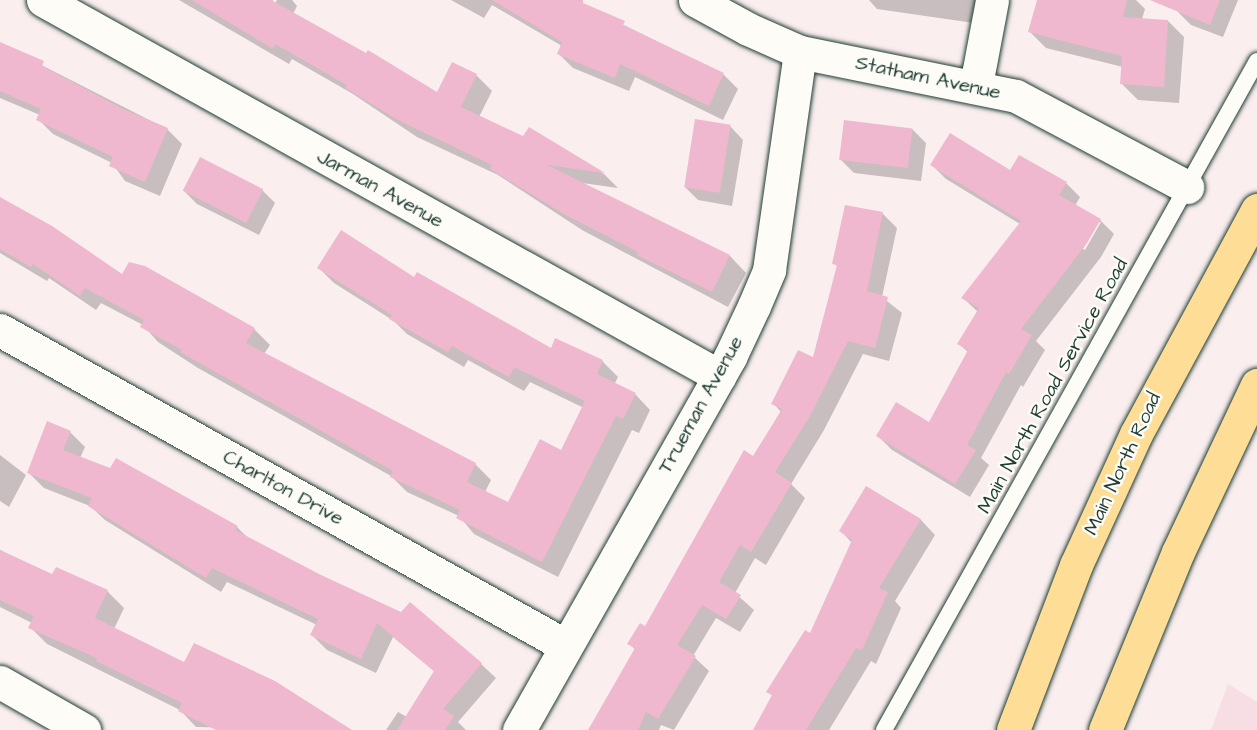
<!DOCTYPE html>
<style>
body{margin:0}
#map{position:relative;width:1257px;height:730px;overflow:hidden;background:#faeeef;font-family:"Architects Daughter",sans-serif}
div>[style]{position:absolute}
.built>*{inset:0;background:#f7dee5}
.shadow>*{inset:0;background:#0003}
.building>*{inset:0;background:#f0b8ce;transform-origin:0 0}
.roads{filter:drop-shadow(0 0 2px #1f3d34) drop-shadow(0 0 2px #1f3d34)}
.service>*{height:16px;margin:-8px;padding:0 8px;transform-origin:8px;border-radius:8px;background:#fdfcf7}
.minor>*{height:33px;margin:-16.5px;padding:0 16.5px;transform-origin:16.5px;border-radius:16.5px;background:#fdfcf7}
.trunk>*{height:33px;margin:-16.5px;padding:0 16.5px;transform-origin:16.5px;border-radius:16.5px;background:#fedd96}
span{translate:-50% -50%;white-space:nowrap;text-align:center;line-height:1.15;-webkit-text-stroke:5px #fdfcf7;paint-order:stroke}
.street-label{font-size:20px;color:#1f3d34}
</style>
<div id="map">
<div class="built">
<div style="clip-path:polygon(1228px 684px,1257px 702px,1257px 730px,1211px 730px)"></div>
</div>
<div class="shadow">
<div style="clip-path:polygon(179px 0,273px 0,271px 9px,277px 0,292px 0,297px 6px,293px 14px,438px 94px,476px 75px,492px 91px,479px 117px,524px 138px,529px 129px,604px 174px,618px 188px,582px 183px,730px 256px,746px 273px,728px 307px,582px 230px,498px 175px,417px 137px,353px 94px,292px 59px,289px 64px)"></div>
<div style="clip-path:polygon(451px 0,574px 0,724px 75px,738px 89px,723px 120px,635px 77px,629px 91px,573px 68px,559px 54px,562px 46px,492px 5px,484px 18px)"></div>
<div style="clip-path:polygon(869px 0,977px 0,974px 23px,877px 9px)"></div>
<div style="clip-path:polygon(1038px 0,1136px 0,1145px 9px,1142px 19px,1168px 21px,1184px 37px,1179px 103px,1138px 100px,1122px 84px,1123px 67px,1046px 48px,1030px 32px)"></div>
<div style="clip-path:polygon(1183px 0,1238px 0,1223px 37px,1191px 25px,1178px 12px)"></div>
<div style="clip-path:polygon(0 44px,167px 129px,182px 144px,160px 196px,125px 181px,112px 163px,53px 134px,38px 119px,40px 115px,0 98px)"></div>
<div style="clip-path:polygon(730px 126px,743px 140px,732px 206px,698px 200px,685px 187px)"></div>
<div style="clip-path:polygon(912px 129px,926px 143px,921px 181px,854px 173px,840px 159px)"></div>
<div style="clip-path:polygon(evenodd,932px 165px,1011px 172px,1066px 183px,1080px 197px,1075px 206px,1100px 220px,1114px 234px,1101px 257px,1036px 341px,1045px 350px,1023px 387px,1021px 385px,981px 458px,989px 465px,970px 497px,892px 450px,878px 436px,929px 424px,968px 352px,959px 344px,978px 312px,963px 298px,1020px 224px,946px 179px,932px 165px,1097px 222px,1101px 222px,1085px 250px,1083px 249px,1097px 222px)"></div>
<div style="clip-path:polygon(262px 190px,275px 203px,259px 235px,197px 204px,184px 191px)"></div>
<div style="clip-path:polygon(0 198px,123px 276px,254px 329px,270px 345px,264px 354px,475px 464px,491px 480px,485px 492px,509px 505px,562px 452px,584px 408px,530px 382px,524px 391px,468px 360px,464px 367px,407px 334px,394px 321px,334px 283px,319px 268px,415px 279px,551px 350px,556px 340px,602px 361px,618px 377px,614px 385px,635px 394px,650px 410px,639px 433px,632px 430px,558px 577px,474px 534px,459px 516px,407px 492px,391px 476px,198px 368px,158px 342px,143px 325px,101px 303px,96px 310px,49px 278px,47px 281px,0 253px)"></div>
<div style="clip-path:polygon(846px 206px,883px 214px,897px 228px,882px 297px,902px 313px,889px 361px,863px 354px,824px 430px,791px 484px,805px 498px,766px 565px,755px 558px,735px 593px,754px 610px,740px 632px,716px 618px,693px 656px,709px 671px,674px 730px,661px 725px,659px 730px,592px 730px,636px 650px,629px 644px,646px 628px,781px 412px,773px 403px,814px 359px,838px 267px,834px 263px)"></div>
<div style="clip-path:polygon(70px 432px,85px 447px,80px 458px,237px 527px,249px 539px,481px 664px,496px 678px,458px 722px,466px 730px,386px 730px,398px 712px,407px 717px,435px 672px,393px 637px,376px 673px,327px 650px,312px 635px,317px 625px,227px 582px,221px 592px,105px 520px,90px 506px,44px 488px,29px 473px)"></div>
<div style="clip-path:polygon(0 455px,26px 475px,9px 507px,0 501px)"></div>
<div style="clip-path:polygon(867px 488px,921px 520px,935px 535px,895px 601px,901px 608px,876px 664px,871px 661px,829px 730px,755px 730px,773px 696px,768px 692px,811px 636px,852px 543px,841px 531px)"></div>
<div style="clip-path:polygon(0 550px,53px 576px,107px 591px,124px 608px,114px 629px,185px 664px,342px 730px,196px 727px,180px 710px,47px 644px,30px 627px,32px 623px,0 607px)"></div>
</div>
<div class="building">
<div style="clip-path:polygon(192px 0,271px 0,366px 53px,368px 50px,437px 92px,452px 62px,477px 74px,461px 107px,523px 136px,529px 127px,605px 173px,547px 165px,730px 255px,712px 292px,637px 255px,638px 252px,564px 214px,490px 169px,492px 165px,400px 121px,345px 88px,347px 85px,275px 44px,273px 49px)"></div>
<div style="clip-path:polygon(492px 0,583px 0,583px 3px,625px 21px,623px 25px,724px 73px,709px 106px,620px 64px,615px 78px,557px 54px,562px 42px)"></div>
<div style="clip-path:polygon(1037px 0,1127px 0,1123px 17px,1168px 20px,1164px 87px,1120px 84px,1122px 56px,1028px 32px)"></div>
<div style="clip-path:polygon(1150px 0,1220px 0,1210px 25px)"></div>
<div style="clip-path:polygon(0 42px,44px 61px,42px 66px,123px 109px,168px 128px,145px 182px,109px 166px,113px 157px,36px 120px,41px 109px,0 91px)"></div>
<div style="left:695px;top:119px;width:36px;height:69px;rotate:9deg"></div>
<div style="left:844px;top:120px;width:69px;height:40px;rotate:7deg"></div>
<div style="clip-path:polygon(950px 133px,1010px 170px,1019px 155px,1067px 182px,1059px 195px,1101px 219px,1087px 243px,1021px 329px,1032px 335px,1009px 374px,1006px 372px,967px 445px,976px 450px,955px 484px,876px 436px,896px 402px,929px 422px,968px 350px,957px 344px,979px 308px,961px 298px,1021px 221px,930px 165px)"></div>
<div style="left:200px;top:157px;width:71px;height:38px;rotate:27deg"></div>
<div style="clip-path:polygon(0 197px,52px 226px,122px 274px,129px 262px,145px 266px,255px 328px,246px 343px,476px 463px,467px 482px,508px 502px,540px 439px,561px 450px,585px 401px,514px 367px,509px 377px,452px 346px,448px 352px,389px 319px,392px 315px,317px 268px,341px 230px,414px 277px,417px 272px,551px 348px,555px 338px,603px 360px,597px 374px,636px 393px,623px 419px,616px 416px,542px 562px,456px 518px,460px 510px,390px 477px,393px 471px,180px 352px,182px 350px,140px 327px,144px 320px,85px 288px,80px 296px,33px 264px,31px 267px,0 249px)"></div>
<div style="clip-path:polygon(845px 205px,883px 212px,867px 291px,888px 297px,875px 348px,848px 341px,810px 416px,775px 472px,792px 483px,751px 552px,740px 545px,719px 582px,741px 595px,726px 619px,702px 605px,677px 645px,696px 656px,658px 719px,646px 712px,638px 730px,588px 730px,635px 648px,627px 644px,640px 623px,645px 626px,744px 450px,753px 456px,782px 409px,771px 404px,798px 350px,813px 357px,837px 265px,832px 264px)"></div>
<div style="clip-path:polygon(47px 421px,71px 431px,63px 450px,110px 468px,116px 458px,238px 526px,235px 530px,321px 575px,401px 612px,410px 602px,482px 663px,443px 709px,454px 716px,445px 730px,397px 730px,434px 671px,377px 623px,361px 659px,310px 635px,318px 619px,212px 568px,206px 578px,88px 506px,92px 498px,27px 473px)"></div>
<div style="clip-path:polygon(866px 486px,921px 519px,879px 588px,888px 592px,862px 650px,856px 648px,806px 730px,753px 730px,772px 695px,766px 692px,805px 630px,810px 633px,852px 540px,839px 531px)"></div>
<div style="clip-path:polygon(0 550px,52px 574px,56px 567px,108px 590px,95px 618px,184px 662px,194px 643px,275px 681px,352px 730px,216px 730px,178px 711px,182px 703px,96px 661px,97px 658px,28px 628px,34px 616px,0 600px)"></div>
</div>
<div class="roads">
<div class="service">
<div style="left:884px;top:730px;width:766px;rotate:-60.86deg"></div>
</div>
<div class="minor">
<div style="left:43px;top:0;width:774px;rotate:29.08deg"></div>
<div style="left:695px;top:0;width:60px;rotate:28.7deg"></div>
<div style="left:748px;top:29px;width:57px;rotate:23.9deg"></div>
<div style="left:800px;top:52px;width:220px;rotate:11.5deg"></div>
<div style="left:1016px;top:96px;width:194px;rotate:28deg"></div>
<div style="left:976px;top:85px;width:86px;rotate:-79.3deg"></div>
<div style="left:0;top:330px;width:648px;rotate:29.17deg"></div>
<div style="left:0;top:682px;width:97px;rotate:29.7deg"></div>
<div style="left:519px;top:730px;width:429px;rotate:-60.5deg"></div>
<div style="left:730px;top:357px;width:56px;rotate:-64.8deg"></div>
<div style="left:754px;top:306px;width:39px;rotate:-67deg"></div>
<div style="left:769px;top:270px;width:220px;rotate:-81.9deg"></div>
</div>
<div class="trunk">
<div style="left:1013px;top:730px;width:177px;rotate:-69.1deg"></div>
<div style="left:1076px;top:565px;width:144px;rotate:-65.4deg"></div>
<div style="left:1136px;top:434px;width:255px;rotate:-61.6deg"></div>
<div style="left:1105px;top:730px;width:192px;rotate:-67.7deg"></div>
<div style="left:1178px;top:552px;width:185px;rotate:-64.7deg"></div>
</div>
</div>
<div class="street-label">
<span style="left:928px;top:78px;rotate:12deg">Statham Avenue</span>
<span style="left:380px;top:189px;rotate:29deg">Jarman Avenue</span>
<span style="left:1053px;top:386px;rotate:-61deg">Main North Road Service Road</span>
<span style="left:701px;top:405px;rotate:-61deg">Trueman Avenue</span>
<span style="left:1123px;top:464px;rotate:-65deg">Main North Road</span>
<span style="left:283px;top:488px;rotate:29deg">Charlton Drive</span>
</div>
</div>
